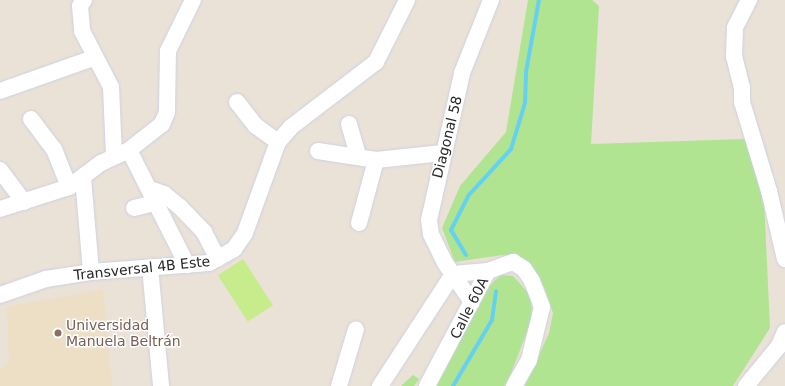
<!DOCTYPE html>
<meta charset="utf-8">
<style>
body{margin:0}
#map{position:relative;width:785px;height:386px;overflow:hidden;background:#eae1d7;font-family:"DejaVu Sans",sans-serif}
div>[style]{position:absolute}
.education>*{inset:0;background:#eddfc5}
.green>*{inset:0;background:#b0e491}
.pitch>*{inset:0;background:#c6ec8c;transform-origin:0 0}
.stream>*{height:4px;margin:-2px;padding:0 2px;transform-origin:2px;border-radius:2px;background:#65d1f1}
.roads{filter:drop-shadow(0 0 1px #cdd1e1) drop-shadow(0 0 1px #cdd1e1)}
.minor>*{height:16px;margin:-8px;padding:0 8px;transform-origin:8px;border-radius:8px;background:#fff}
.dots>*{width:11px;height:11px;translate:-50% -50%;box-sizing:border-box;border:2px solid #fff;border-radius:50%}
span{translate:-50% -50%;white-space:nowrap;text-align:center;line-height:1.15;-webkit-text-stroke:3px #fff;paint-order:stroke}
.street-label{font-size:14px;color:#272727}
.education-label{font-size:14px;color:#785e54}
.left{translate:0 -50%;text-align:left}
</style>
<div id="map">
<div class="education">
<div style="clip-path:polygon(103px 289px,112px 386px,0 386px,0 370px,9px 360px,7px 307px)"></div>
</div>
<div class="green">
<div style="clip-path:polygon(528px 0,592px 0,599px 6px,591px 144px,745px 139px,764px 199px,770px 328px,733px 386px,525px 386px,549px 333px,553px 313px,544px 287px,523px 260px,502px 255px,455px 262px,442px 228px,460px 186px,506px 132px)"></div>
<div style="clip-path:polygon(501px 275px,513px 276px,531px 296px,532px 319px,508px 381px,504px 386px,435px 386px,490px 285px)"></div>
<div style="clip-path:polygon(413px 375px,419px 379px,414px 386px,401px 386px)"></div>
</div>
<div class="pitch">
<div style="left:243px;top:259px;width:55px;height:30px;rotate:57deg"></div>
</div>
<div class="stream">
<div style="left:466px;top:255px;width:29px;rotate:-121deg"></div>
<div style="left:451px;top:230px;width:38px;rotate:-63deg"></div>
<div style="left:468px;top:196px;width:64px;rotate:-47.5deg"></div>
<div style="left:511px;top:149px;width:48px;rotate:-73.1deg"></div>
<div style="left:525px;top:103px;width:31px;rotate:-88deg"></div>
<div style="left:526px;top:72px;width:73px;rotate:-79.8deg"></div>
<div style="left:453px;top:386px;width:77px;rotate:-59.4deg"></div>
<div style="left:492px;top:320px;width:29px;rotate:-82deg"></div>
</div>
<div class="roads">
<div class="minor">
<div style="left:84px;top:0;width:7px;rotate:124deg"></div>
<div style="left:80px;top:6px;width:25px;rotate:85deg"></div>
<div style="left:82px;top:31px;width:63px;rotate:62.6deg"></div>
<div style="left:111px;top:87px;width:68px;rotate:87.5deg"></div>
<div style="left:749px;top:0;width:31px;rotate:117deg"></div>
<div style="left:735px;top:28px;width:28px;rotate:92deg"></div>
<div style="left:734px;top:56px;width:32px;rotate:76deg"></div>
<div style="left:742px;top:87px;width:15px;rotate:90deg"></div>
<div style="left:742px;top:102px;width:93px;rotate:73.1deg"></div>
<div style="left:769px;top:191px;width:70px;rotate:76.8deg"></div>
<div style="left:0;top:91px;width:99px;rotate:-19.5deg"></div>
<div style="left:237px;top:102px;width:31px;rotate:52deg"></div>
<div style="left:256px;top:126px;width:27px;rotate:36deg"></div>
<div style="left:31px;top:119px;width:38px;rotate:53deg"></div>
<div style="left:54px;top:149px;width:41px;rotate:68.5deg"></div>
<div style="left:349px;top:124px;width:32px;rotate:74deg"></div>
<div style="left:129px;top:150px;width:129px;rotate:63.2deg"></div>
<div style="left:318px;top:151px;width:59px;rotate:8.8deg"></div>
<div style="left:376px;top:160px;width:67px;rotate:-6deg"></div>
<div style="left:0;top:170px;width:40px;rotate:53deg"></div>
<div style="left:83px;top:178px;width:94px;rotate:85.1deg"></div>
<div style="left:150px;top:189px;width:15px;rotate:20deg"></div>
<div style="left:164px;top:194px;width:21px;rotate:39deg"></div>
<div style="left:180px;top:207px;width:35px;rotate:46deg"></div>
<div style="left:204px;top:232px;width:30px;rotate:63deg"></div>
<div style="left:134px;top:208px;width:21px;rotate:-14deg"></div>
<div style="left:0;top:209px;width:72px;rotate:-17.7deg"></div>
<div style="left:69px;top:187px;width:40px;rotate:-37deg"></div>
<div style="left:101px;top:163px;width:31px;rotate:-25deg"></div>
<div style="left:129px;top:150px;width:42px;rotate:-38.2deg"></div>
<div style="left:162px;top:124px;width:13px;rotate:-67deg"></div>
<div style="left:167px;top:112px;width:61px;rotate:-89.1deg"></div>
<div style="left:168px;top:51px;width:57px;rotate:-63.9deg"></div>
<div style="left:359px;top:223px;width:65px;rotate:-74.9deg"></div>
<div style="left:150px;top:267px;width:120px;rotate:84.7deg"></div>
<div style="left:453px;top:274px;width:35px;rotate:-5deg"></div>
<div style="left:0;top:295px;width:49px;rotate:-19.2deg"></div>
<div style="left:46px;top:279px;width:46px;rotate:-8.8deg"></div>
<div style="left:91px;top:272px;width:118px;rotate:-4.4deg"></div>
<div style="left:209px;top:263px;width:29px;rotate:-29deg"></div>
<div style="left:234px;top:249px;width:19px;rotate:-55deg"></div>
<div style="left:245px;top:233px;width:97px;rotate:-70.1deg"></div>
<div style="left:278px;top:142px;width:20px;rotate:-49deg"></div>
<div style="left:291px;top:127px;width:107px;rotate:-37.4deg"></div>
<div style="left:376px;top:62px;width:69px;rotate:-63.4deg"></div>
<div style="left:472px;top:302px;width:47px;rotate:-124.7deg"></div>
<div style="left:445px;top:263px;width:32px;rotate:-116deg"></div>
<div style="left:431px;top:234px;width:14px;rotate:-98deg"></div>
<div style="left:429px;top:220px;width:151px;rotate:-77.3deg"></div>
<div style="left:462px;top:73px;width:79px;rotate:-68.3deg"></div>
<div style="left:339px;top:386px;width:59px;rotate:-73.4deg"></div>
<div style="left:380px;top:386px;width:134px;rotate:-56.9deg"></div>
<div style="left:427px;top:386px;width:130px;rotate:-62.1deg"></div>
<div style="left:488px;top:271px;width:27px;rotate:-20deg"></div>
<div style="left:513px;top:262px;width:13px;rotate:32deg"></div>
<div style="left:524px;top:269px;width:14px;rotate:56deg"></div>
<div style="left:532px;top:281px;width:28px;rotate:69deg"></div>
<div style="left:542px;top:307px;width:55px;rotate:103.8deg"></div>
<div style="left:529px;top:360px;width:30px;rotate:120deg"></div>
<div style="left:746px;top:386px;width:52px;rotate:-50.5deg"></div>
<div style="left:779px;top:346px;width:15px;rotate:-67deg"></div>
</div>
</div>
<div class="dots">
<div style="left:58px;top:333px;background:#8d6e63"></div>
</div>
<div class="street-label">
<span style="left:447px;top:137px;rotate:-76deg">Diagonal 58</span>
<span style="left:142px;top:268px;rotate:-6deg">Transversal 4B Este</span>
<span style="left:469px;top:308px;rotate:-63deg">Calle 60A</span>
</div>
<div class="education-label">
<span class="left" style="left:66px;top:333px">Universidad<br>Manuela Beltrán</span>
</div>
</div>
